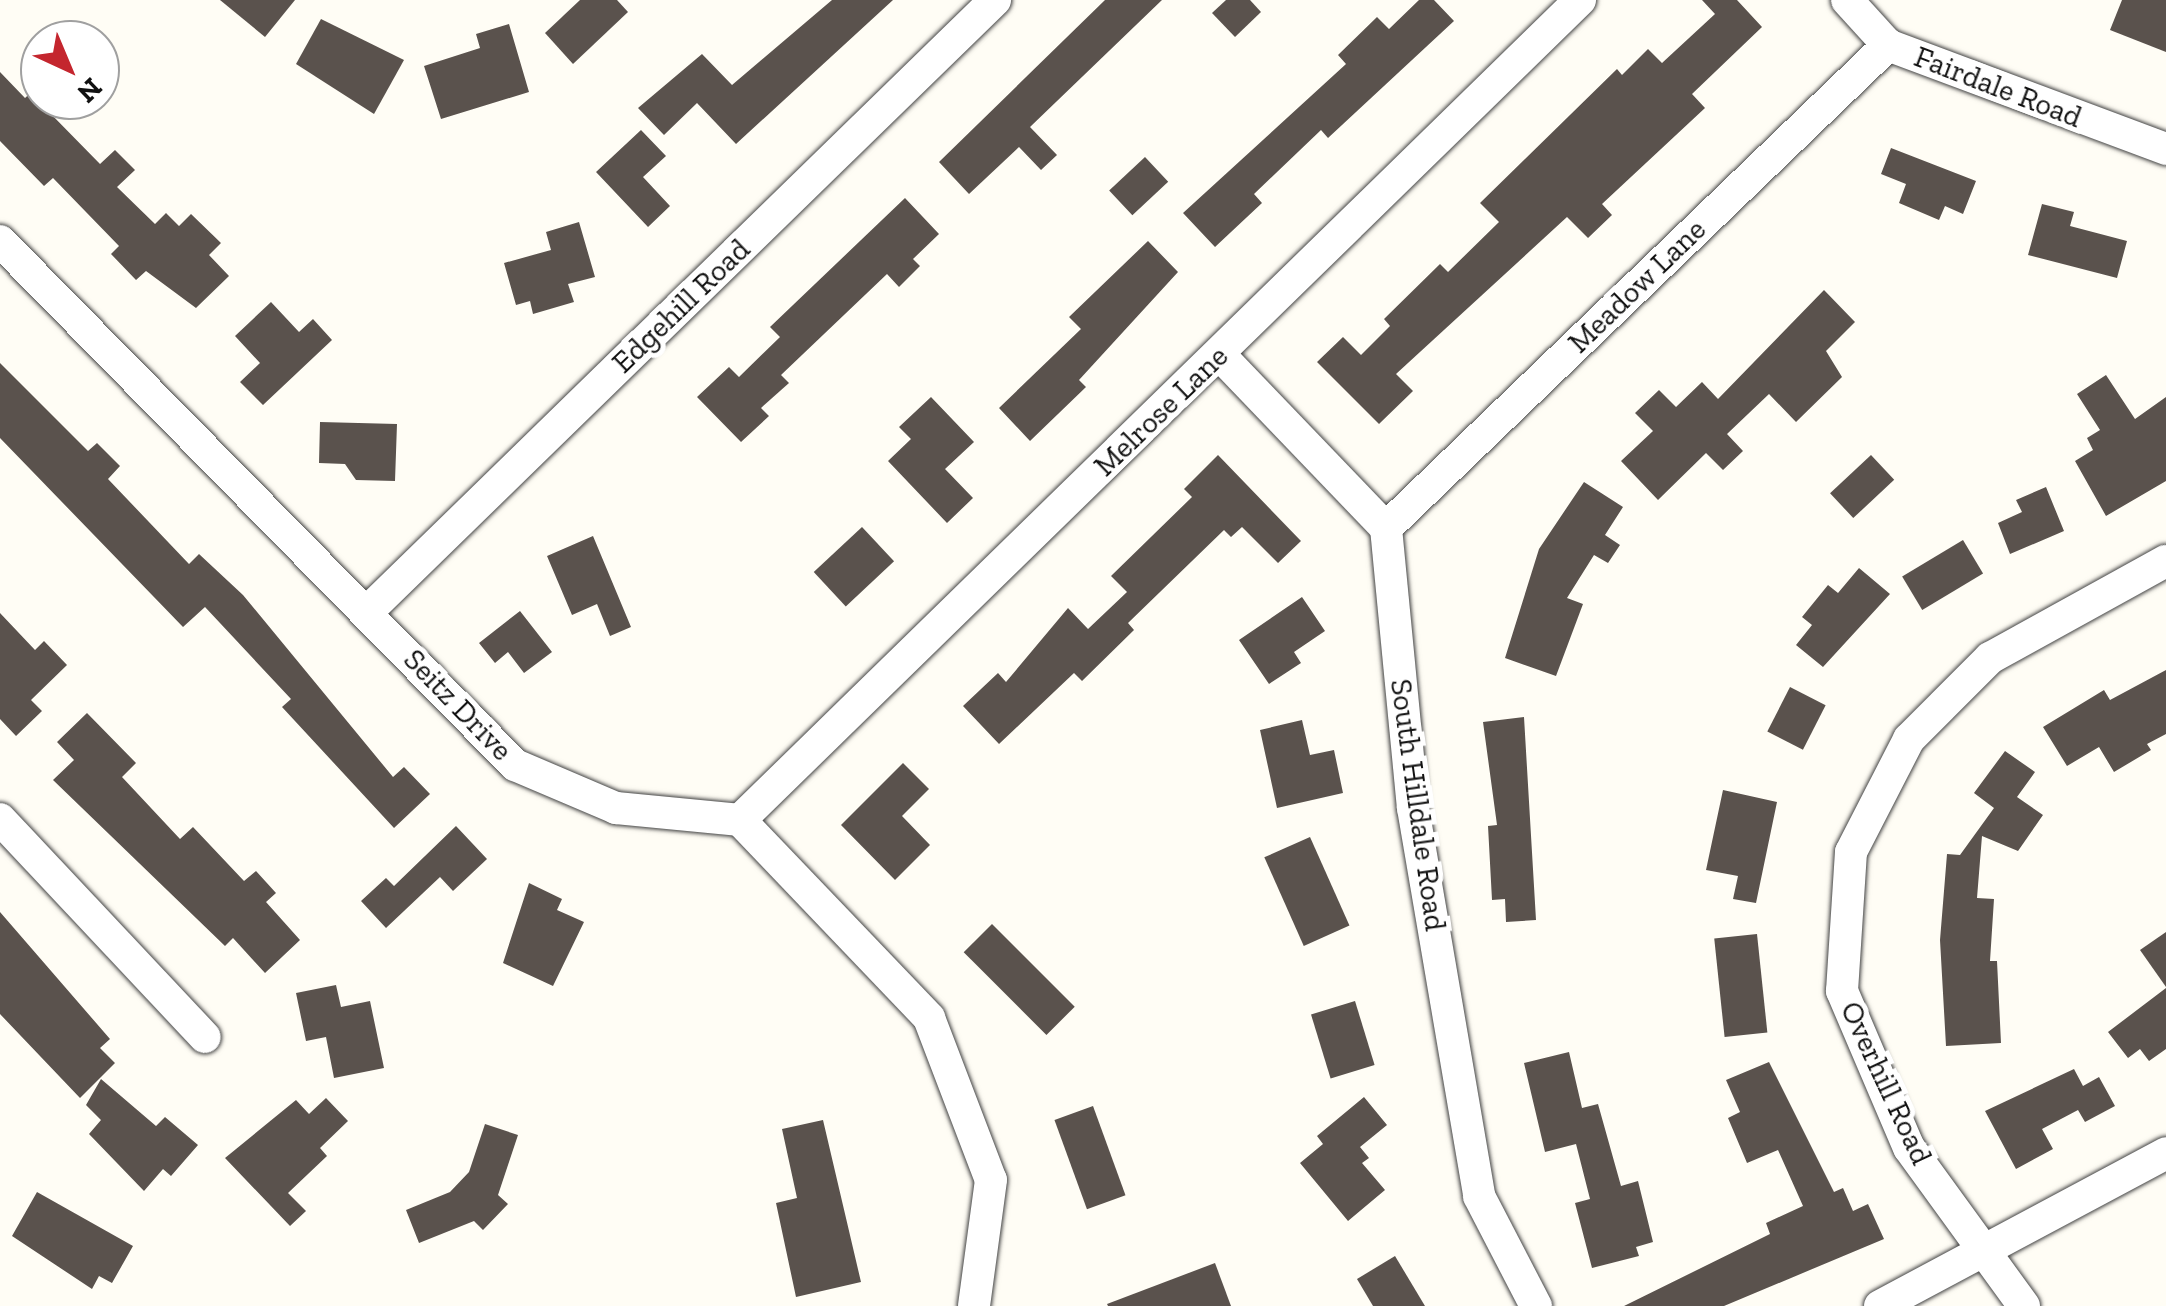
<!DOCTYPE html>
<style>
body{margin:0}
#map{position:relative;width:2166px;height:1306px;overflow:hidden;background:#fffdf5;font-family:"Zilla Slab",serif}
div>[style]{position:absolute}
.building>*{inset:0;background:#5a524d;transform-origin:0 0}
.roads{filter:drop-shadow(0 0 2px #444) drop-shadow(0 0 2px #444)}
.street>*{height:32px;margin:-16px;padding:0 16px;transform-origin:16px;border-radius:16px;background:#fff}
span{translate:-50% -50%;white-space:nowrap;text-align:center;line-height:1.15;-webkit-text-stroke:10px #fff;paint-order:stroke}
.street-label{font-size:30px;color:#111}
.north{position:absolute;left:20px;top:20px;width:100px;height:100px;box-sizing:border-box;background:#fff;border:2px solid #a0a0a0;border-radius:50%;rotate:136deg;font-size:28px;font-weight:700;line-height:40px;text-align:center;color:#111}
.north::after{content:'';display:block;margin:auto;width:35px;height:45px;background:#c4262e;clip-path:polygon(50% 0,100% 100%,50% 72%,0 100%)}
</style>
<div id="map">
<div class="building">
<div style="clip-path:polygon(220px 0,295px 0,265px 37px)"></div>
<div style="clip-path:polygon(580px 0,617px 0,628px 12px,573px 64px,545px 33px)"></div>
<div style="clip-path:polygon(832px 0,893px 0,736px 144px,697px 103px,664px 135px,638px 108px,702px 54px,732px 85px)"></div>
<div style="clip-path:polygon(1105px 0,1162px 0,1030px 127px,1057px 155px,1041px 170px,1019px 147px,969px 194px,939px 162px)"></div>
<div style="clip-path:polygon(1226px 0,1250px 0,1261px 12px,1235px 37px,1212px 13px)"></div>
<div style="clip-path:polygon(1419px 0,1434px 0,1454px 21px,1328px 138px,1321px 130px,1254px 194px,1262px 203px,1215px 247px,1183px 213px,1346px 64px,1338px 55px,1377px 17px,1389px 29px)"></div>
<div style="clip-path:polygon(1702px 0,1737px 0,1762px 27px,1692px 94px,1705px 108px,1602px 204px,1612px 215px,1588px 238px,1567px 217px,1396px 374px,1413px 391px,1379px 424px,1317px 362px,1343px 337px,1361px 355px,1390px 326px,1384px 319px,1440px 264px,1448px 272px,1499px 222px,1480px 203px,1617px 69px,1622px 75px,1648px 49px,1662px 63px,1715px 14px)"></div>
<div style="clip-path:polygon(2122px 0,2166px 0,2166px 52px,2110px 30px)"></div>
<div style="clip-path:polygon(321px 19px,404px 60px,374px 114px,296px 64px)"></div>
<div style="clip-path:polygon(509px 24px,529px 92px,441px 119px,424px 66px,480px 48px,476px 34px)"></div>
<div style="clip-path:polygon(0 72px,25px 98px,40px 84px,40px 100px,62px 100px,49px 112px,100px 164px,115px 150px,135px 170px,117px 187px,155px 224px,166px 213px,179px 226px,191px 214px,221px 243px,209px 255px,229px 276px,196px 308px,146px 271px,136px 280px,111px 254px,119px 246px,53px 178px,44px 186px,0 141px)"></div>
<div style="clip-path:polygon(641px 130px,666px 156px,643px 177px,670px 206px,648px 227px,596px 172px)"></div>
<div style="clip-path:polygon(1891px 148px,1976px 181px,1963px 214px,1945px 206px,1939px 220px,1899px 203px,1906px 184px,1881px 174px)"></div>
<div style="left:1145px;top:157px;width:34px;height:49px;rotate:47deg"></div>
<div style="clip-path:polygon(905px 198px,939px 234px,913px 259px,920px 266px,899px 287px,887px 274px,781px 375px,789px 383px,761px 408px,769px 416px,741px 442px,697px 397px,729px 367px,739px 377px,780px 337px,770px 327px)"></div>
<div style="clip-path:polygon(2042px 204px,2074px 212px,2070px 226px,2127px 241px,2117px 278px,2028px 255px)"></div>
<div style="clip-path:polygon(579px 222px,595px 277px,568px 284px,574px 302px,533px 314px,530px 301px,516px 305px,504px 263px,551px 250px,546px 232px)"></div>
<div style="clip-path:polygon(1148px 241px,1178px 272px,1079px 380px,1086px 387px,1030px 441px,999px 408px,1081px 329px,1069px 317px)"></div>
<div style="clip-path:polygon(1824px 290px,1855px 322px,1826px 351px,1842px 377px,1796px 422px,1769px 394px,1727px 434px,1743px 451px,1723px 470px,1706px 453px,1658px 500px,1621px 461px,1653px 431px,1635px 413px,1659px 390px,1676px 407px,1702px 382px,1718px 399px)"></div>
<div style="clip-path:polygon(271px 302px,299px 332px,313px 319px,332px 340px,263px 405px,240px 382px,260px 363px,235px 336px)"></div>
<div style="clip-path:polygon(0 363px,88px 451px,97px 443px,120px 466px,108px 479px,189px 564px,199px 554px,243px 595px,393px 777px,404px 767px,430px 794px,394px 828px,282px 707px,291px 699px,205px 607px,183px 627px,0 438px)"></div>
<div style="clip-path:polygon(2106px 375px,2135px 419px,2166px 397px,2166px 481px,2106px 516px,2075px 461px,2093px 450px,2087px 438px,2100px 430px,2077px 394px)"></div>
<div style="clip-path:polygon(931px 397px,974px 442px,945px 469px,973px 498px,947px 523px,888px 461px,911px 439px,899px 427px)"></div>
<div style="clip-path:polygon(320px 422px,397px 424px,395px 481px,356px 480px,345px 464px,319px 463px)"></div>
<div style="clip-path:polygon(1218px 455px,1301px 541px,1278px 563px,1242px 527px,1231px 537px,1224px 530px,1128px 623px,1134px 630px,1082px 681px,1074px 673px,999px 744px,963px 706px,998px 673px,1006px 682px,1068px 608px,1088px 629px,1127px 592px,1111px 576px,1192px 497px,1184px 489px)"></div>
<div style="left:1871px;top:455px;width:34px;height:56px;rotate:47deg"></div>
<div style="clip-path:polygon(1584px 482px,1623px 507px,1605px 535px,1620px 545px,1608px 563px,1594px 555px,1567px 598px,1583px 604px,1556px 676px,1505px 658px,1539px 549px)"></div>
<div style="clip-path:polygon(2046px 487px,2064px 531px,2010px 554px,1998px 523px,2022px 512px,2016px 500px)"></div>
<div style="left:862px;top:527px;width:47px;height:66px;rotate:47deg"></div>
<div style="clip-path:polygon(593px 536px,631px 627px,610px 636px,597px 604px,572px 615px,547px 556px)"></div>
<div style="left:1963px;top:540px;width:39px;height:71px;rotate:59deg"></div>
<div style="clip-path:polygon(1859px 568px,1890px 594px,1823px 667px,1796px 645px,1812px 625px,1802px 617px,1828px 585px,1838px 593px)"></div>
<div style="clip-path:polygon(1302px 597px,1325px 631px,1294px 652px,1301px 663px,1269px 684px,1239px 640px)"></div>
<div style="clip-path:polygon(520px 611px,552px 652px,524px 673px,508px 652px,495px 663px,479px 643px)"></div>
<div style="clip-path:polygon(0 613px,35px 650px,44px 641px,67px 665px,31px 700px,42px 711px,16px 736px,0 719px)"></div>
<div style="clip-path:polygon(2166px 670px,2166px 734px,2147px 744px,2151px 750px,2114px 772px,2099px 747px,2067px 766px,2043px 727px,2104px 690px,2110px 700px)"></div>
<div style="left:1790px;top:687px;width:40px;height:50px;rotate:27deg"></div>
<div style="clip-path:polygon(87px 713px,136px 763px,122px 777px,180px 839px,193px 827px,244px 881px,256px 871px,276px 893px,266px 902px,300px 940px,265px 973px,233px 938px,225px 946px,53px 780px,74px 760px,57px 742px)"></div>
<div style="clip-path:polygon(1524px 717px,1536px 920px,1506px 922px,1505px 899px,1492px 900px,1488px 826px,1497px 825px,1483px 722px)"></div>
<div style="clip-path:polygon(1302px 720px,1310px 755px,1334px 750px,1343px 793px,1277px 808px,1260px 730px)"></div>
<div style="clip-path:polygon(2005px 751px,2035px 772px,2017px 797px,2043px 815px,2018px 851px,1982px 836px,1977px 898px,1994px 899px,1990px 961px,1997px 961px,2001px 1043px,1946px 1046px,1940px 940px,1947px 854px,1960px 855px,1994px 808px,1974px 793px)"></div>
<div style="clip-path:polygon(903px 763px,929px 789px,902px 816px,930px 845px,895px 880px,841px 825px)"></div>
<div style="clip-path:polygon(1723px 790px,1777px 802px,1756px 903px,1733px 899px,1738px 876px,1706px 870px)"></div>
<div style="clip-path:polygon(456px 826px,487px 859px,453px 891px,440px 877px,386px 928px,361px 901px,386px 878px,394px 886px)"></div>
<div style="left:1310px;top:837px;width:97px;height:50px;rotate:66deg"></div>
<div style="clip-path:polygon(529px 883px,562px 899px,557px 910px,584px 922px,553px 986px,503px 963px)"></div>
<div style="clip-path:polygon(0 912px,110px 1039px,100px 1048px,115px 1063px,80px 1098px,0 1014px)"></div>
<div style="left:992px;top:924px;width:117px;height:40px;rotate:45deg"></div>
<div style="clip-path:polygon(2166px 932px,2166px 987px,2140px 950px)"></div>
<div style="left:1757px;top:934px;width:99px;height:43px;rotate:84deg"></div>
<div style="clip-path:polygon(336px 985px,341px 1007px,370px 1001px,384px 1068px,334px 1078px,326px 1037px,306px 1041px,296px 993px)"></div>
<div style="clip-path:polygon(2166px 988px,2166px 1049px,2149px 1061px,2140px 1049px,2128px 1058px,2108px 1032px)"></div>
<div style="left:1355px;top:1001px;width:67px;height:46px;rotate:73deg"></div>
<div style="clip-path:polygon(1569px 1052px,1582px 1108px,1598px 1104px,1621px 1186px,1638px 1181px,1653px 1242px,1636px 1247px,1639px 1256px,1592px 1268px,1575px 1203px,1590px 1199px,1576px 1144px,1545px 1152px,1524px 1063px)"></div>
<div style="clip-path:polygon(1769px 1062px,1834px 1192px,1843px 1188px,1853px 1211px,1868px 1204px,1884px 1239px,1724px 1306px,1624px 1306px,1770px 1234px,1766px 1223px,1803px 1206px,1778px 1150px,1747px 1163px,1728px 1118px,1740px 1112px,1726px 1080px)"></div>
<div style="clip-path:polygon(2074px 1069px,2083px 1086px,2099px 1077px,2115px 1106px,2085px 1122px,2078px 1110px,2042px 1129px,2053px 1149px,2016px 1169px,1985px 1111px)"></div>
<div style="clip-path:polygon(101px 1079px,156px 1126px,165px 1117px,198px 1145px,171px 1176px,163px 1169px,144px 1191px,89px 1134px,101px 1120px,86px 1105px)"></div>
<div style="clip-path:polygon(1364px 1097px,1387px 1125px,1360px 1147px,1369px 1158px,1362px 1163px,1385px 1190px,1348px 1221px,1300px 1163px,1323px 1144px,1317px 1136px)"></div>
<div style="clip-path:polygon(326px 1098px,348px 1121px,320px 1148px,327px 1156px,288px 1193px,306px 1211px,290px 1226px,225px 1158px,296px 1100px,309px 1114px)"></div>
<div style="left:1093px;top:1106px;width:95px;height:41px;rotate:70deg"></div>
<div style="clip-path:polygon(823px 1120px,861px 1282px,796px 1297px,776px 1203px,797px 1198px,782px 1129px)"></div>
<div style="clip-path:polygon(485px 1124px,518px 1135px,498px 1195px,508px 1204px,483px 1230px,474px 1221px,419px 1243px,406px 1210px,450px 1192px,469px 1172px)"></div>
<div style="clip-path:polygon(37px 1192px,133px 1246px,112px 1283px,99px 1276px,92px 1289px,12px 1236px)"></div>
<div style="clip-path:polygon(1395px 1256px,1425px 1306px,1373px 1306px,1357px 1279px)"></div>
<div style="clip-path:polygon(1215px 1263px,1231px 1306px,1108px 1306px,1107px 1304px)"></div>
</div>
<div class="roads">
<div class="street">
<div style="left:1847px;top:0;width:61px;rotate:47.7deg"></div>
<div style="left:1888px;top:45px;width:297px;rotate:20.5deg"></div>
<div style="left:0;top:241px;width:735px;rotate:45.5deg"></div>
<div style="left:515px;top:765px;width:110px;rotate:23.1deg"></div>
<div style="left:616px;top:808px;width:125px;rotate:5.5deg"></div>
<div style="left:740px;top:820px;width:274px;rotate:46.3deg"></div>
<div style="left:929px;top:1018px;width:173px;rotate:69.1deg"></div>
<div style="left:991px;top:1180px;width:127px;rotate:97.7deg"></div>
<div style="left:1219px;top:354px;width:241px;rotate:46.2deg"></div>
<div style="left:1386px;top:528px;width:281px;rotate:84.5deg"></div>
<div style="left:1413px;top:808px;width:394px;rotate:80.3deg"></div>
<div style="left:1479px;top:1196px;width:124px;rotate:62.6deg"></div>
<div style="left:1386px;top:528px;width:697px;rotate:-43.89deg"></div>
<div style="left:367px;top:612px;width:877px;rotate:-44.26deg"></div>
<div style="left:0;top:819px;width:299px;rotate:46.8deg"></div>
<div style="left:740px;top:820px;width:1174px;rotate:-44.31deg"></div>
<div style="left:1880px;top:1306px;width:324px;rotate:-28.1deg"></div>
<div style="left:2024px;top:1306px;width:195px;rotate:-126deg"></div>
<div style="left:1909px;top:1148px;width:171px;rotate:-113.1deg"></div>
<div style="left:1842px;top:991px;width:139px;rotate:-86.3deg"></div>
<div style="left:1851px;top:852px;width:127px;rotate:-62.8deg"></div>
<div style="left:1909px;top:739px;width:115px;rotate:-45deg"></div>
<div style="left:1990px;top:658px;width:201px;rotate:-28.9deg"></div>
</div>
</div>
<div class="street-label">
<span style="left:1998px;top:87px;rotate:21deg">Fairdale Road</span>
<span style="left:1637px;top:286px;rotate:-44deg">Meadow Lane</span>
<span style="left:681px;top:306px;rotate:-44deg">Edgehill Road</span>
<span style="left:1161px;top:411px;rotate:-44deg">Melrose Lane</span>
<span style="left:458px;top:705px;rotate:46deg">Seitz Drive</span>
<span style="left:1418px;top:805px;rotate:82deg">South Hilldale Road</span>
<span style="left:1886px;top:1083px;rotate:65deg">Overhill Road</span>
</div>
<div class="north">N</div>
</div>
